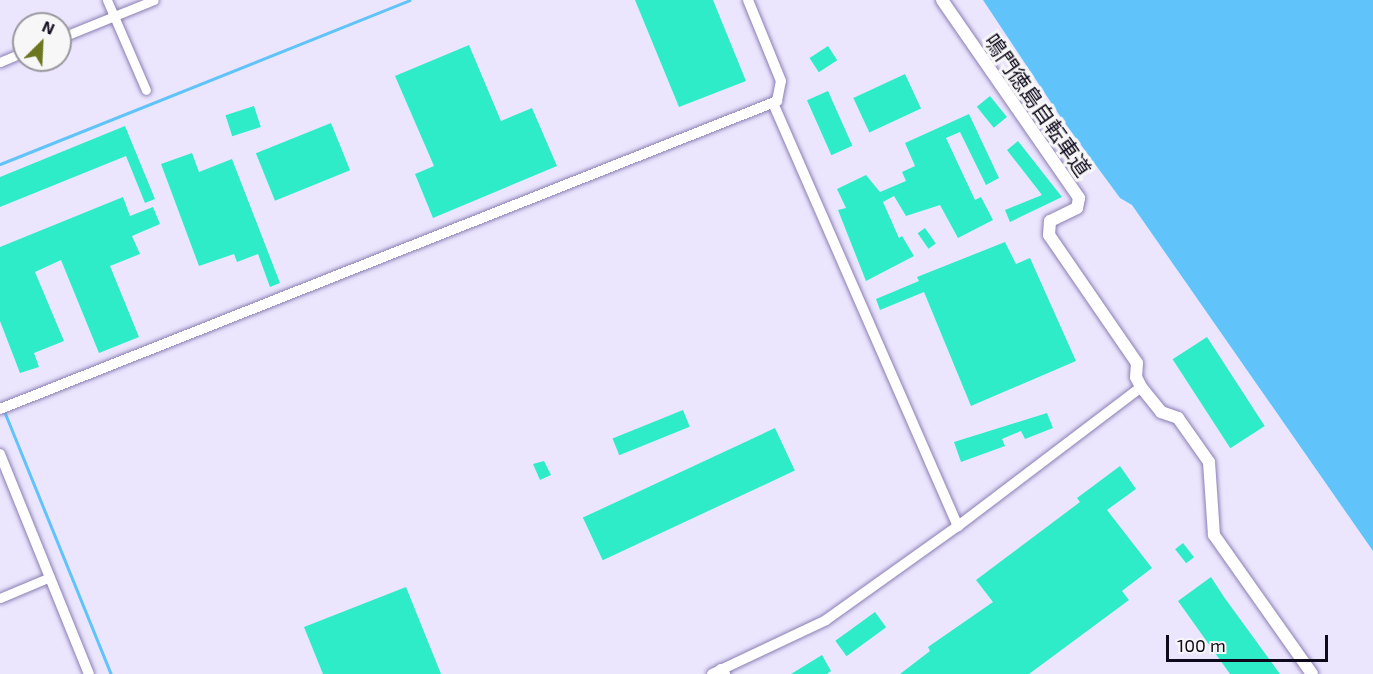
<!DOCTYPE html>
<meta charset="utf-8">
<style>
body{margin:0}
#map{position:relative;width:1373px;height:674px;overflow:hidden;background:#ebe6fe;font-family:"Exo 2","Noto Sans JP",sans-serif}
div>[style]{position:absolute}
.water>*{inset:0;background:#60c3f9}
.stream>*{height:3px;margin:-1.5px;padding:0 1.5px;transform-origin:1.5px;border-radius:1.5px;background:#60c3f9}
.building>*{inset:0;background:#2fecc8;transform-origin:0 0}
.roads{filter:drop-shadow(0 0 2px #8b7eb3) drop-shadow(0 0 2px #8b7eb3)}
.minor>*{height:9px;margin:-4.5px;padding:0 4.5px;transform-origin:4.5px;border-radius:4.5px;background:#fff}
.tertiary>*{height:10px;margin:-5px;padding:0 5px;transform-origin:5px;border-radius:5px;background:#fff}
.secondary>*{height:12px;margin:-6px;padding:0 6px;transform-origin:6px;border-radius:6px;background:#fff}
span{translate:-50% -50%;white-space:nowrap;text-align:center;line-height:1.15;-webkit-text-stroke:6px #f7f7f7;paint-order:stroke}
.street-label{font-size:21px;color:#0f091c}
.north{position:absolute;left:12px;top:12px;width:60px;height:60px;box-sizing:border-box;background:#f7f7f7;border:2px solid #9a989f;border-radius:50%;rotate:24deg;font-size:16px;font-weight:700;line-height:24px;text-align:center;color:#0f091c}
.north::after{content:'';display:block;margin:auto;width:21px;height:27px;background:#6c751f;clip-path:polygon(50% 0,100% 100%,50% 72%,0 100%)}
.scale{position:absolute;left:1166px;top:635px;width:162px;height:27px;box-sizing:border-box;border:3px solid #0f091c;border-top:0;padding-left:8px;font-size:18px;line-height:21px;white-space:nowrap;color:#0f091c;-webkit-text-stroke:4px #f7f7f7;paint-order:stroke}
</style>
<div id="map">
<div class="water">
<div style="clip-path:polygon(983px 0,1373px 0,1373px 551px,1132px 205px,1120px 198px,1062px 119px)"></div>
</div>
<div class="stream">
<div style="left:0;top:164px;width:441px;rotate:-21.8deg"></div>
<div style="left:4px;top:411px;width:284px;rotate:67.9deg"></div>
</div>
<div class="building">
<div style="clip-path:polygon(635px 0,713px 0,746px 81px,679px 107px)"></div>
<div style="clip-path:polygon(469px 45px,501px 121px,532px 108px,557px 166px,433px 218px,415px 174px,434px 166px,395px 76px)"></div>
<div style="left:828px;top:46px;width:17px;height:22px;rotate:57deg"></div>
<div style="left:905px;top:74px;width:38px;height:57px;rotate:65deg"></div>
<div style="left:828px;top:91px;width:60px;height:23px;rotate:66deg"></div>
<div style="left:990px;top:96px;width:27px;height:17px;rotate:51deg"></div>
<div style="left:254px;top:106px;width:22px;height:30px;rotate:72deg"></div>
<div style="clip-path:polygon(969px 114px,999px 178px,986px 185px,960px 132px,946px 138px,975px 200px,981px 197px,993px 220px,958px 238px,940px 205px,906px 216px,894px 196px,883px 202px,899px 238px,902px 236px,914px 256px,866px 281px,838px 210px,846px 208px,837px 189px,866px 175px,880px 192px,906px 181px,902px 172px,915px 166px,905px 143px)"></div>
<div style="left:331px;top:123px;width:51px;height:81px;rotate:68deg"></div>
<div style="clip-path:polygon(125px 126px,155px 199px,145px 203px,126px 156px,0 207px,0 177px)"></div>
<div style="clip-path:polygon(1018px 141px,1062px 197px,1010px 222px,1005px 210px,1042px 195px,1007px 150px)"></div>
<div style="clip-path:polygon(192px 153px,199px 172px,232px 159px,280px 283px,270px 287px,258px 254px,237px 262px,234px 254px,199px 266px,161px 164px)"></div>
<div style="clip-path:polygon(123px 197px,130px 216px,153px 207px,160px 224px,132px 236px,140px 254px,110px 266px,139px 337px,99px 353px,61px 260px,35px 272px,64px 341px,34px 353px,39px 367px,20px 373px,0 321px,0 247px)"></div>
<div style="left:925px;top:228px;width:19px;height:9px;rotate:55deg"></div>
<div style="clip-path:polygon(1005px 242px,1016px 264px,1030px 258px,1076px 361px,971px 406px,924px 292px,880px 310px,876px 299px,919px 281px,917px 277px)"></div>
<div style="left:1207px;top:337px;width:106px;height:41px;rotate:57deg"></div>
<div style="left:683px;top:410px;width:18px;height:76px;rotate:68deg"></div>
<div style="clip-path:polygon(1047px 413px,1053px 428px,1025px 439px,1021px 431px,1002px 439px,1005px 446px,961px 462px,954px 442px)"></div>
<div style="left:775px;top:428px;width:47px;height:212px;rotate:65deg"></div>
<div style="clip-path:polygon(544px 461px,551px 475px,540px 480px,533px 464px)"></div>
<div style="clip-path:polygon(1120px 466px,1136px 489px,1107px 510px,1152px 568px,1122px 591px,1129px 600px,1029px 674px,900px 674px,930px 651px,928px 647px,993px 602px,976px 580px,1080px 502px,1077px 498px)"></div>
<div style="left:1183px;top:543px;width:18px;height:10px;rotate:52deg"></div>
<div style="clip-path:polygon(1211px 577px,1224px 597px,1280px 674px,1230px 674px,1178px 601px)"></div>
<div style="clip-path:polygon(406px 587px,441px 674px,323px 674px,304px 627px)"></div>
<div style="left:875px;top:612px;width:19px;height:49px;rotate:54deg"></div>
<div style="clip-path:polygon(822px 655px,831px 671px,827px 674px,791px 674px)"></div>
</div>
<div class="roads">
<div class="minor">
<div style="left:107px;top:0;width:98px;rotate:66.6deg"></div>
<div style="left:60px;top:38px;width:101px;rotate:-22deg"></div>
<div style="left:0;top:62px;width:26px;rotate:-23deg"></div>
<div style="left:0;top:598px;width:54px;rotate:-22.8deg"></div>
</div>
<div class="tertiary">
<div style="left:773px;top:103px;width:462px;rotate:66.4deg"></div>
<div style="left:0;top:409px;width:836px;rotate:-21.62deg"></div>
<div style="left:777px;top:101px;width:20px;rotate:-79deg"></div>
<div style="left:781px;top:81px;width:87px;rotate:-112.2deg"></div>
<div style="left:0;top:454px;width:237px;rotate:68deg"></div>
<div style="left:712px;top:674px;width:126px;rotate:-25.3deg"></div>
<div style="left:826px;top:620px;width:162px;rotate:-35.5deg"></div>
<div style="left:958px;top:526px;width:230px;rotate:-37.2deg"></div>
</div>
<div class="secondary">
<div style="left:942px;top:0;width:241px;rotate:55.3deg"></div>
<div style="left:1079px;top:198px;width:10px;rotate:101deg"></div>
<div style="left:1077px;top:208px;width:30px;rotate:154deg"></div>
<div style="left:1050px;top:221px;width:14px;rotate:94deg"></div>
<div style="left:1049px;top:235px;width:155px;rotate:55.5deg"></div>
<div style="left:1137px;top:363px;width:14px;rotate:94deg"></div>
<div style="left:1136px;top:377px;width:11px;rotate:63deg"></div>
<div style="left:1141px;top:387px;width:32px;rotate:51deg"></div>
<div style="left:1161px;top:412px;width:18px;rotate:19deg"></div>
<div style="left:1178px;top:418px;width:54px;rotate:54.8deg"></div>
<div style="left:1209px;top:462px;width:73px;rotate:86.1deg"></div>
<div style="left:1214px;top:535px;width:170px;rotate:54.8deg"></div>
<div style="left:721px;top:670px;width:5px;rotate:53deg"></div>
</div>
</div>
<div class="street-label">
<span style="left:1038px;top:105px;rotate:55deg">鳴門徳島自転車道</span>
</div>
<div class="north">N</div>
<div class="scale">100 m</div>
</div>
